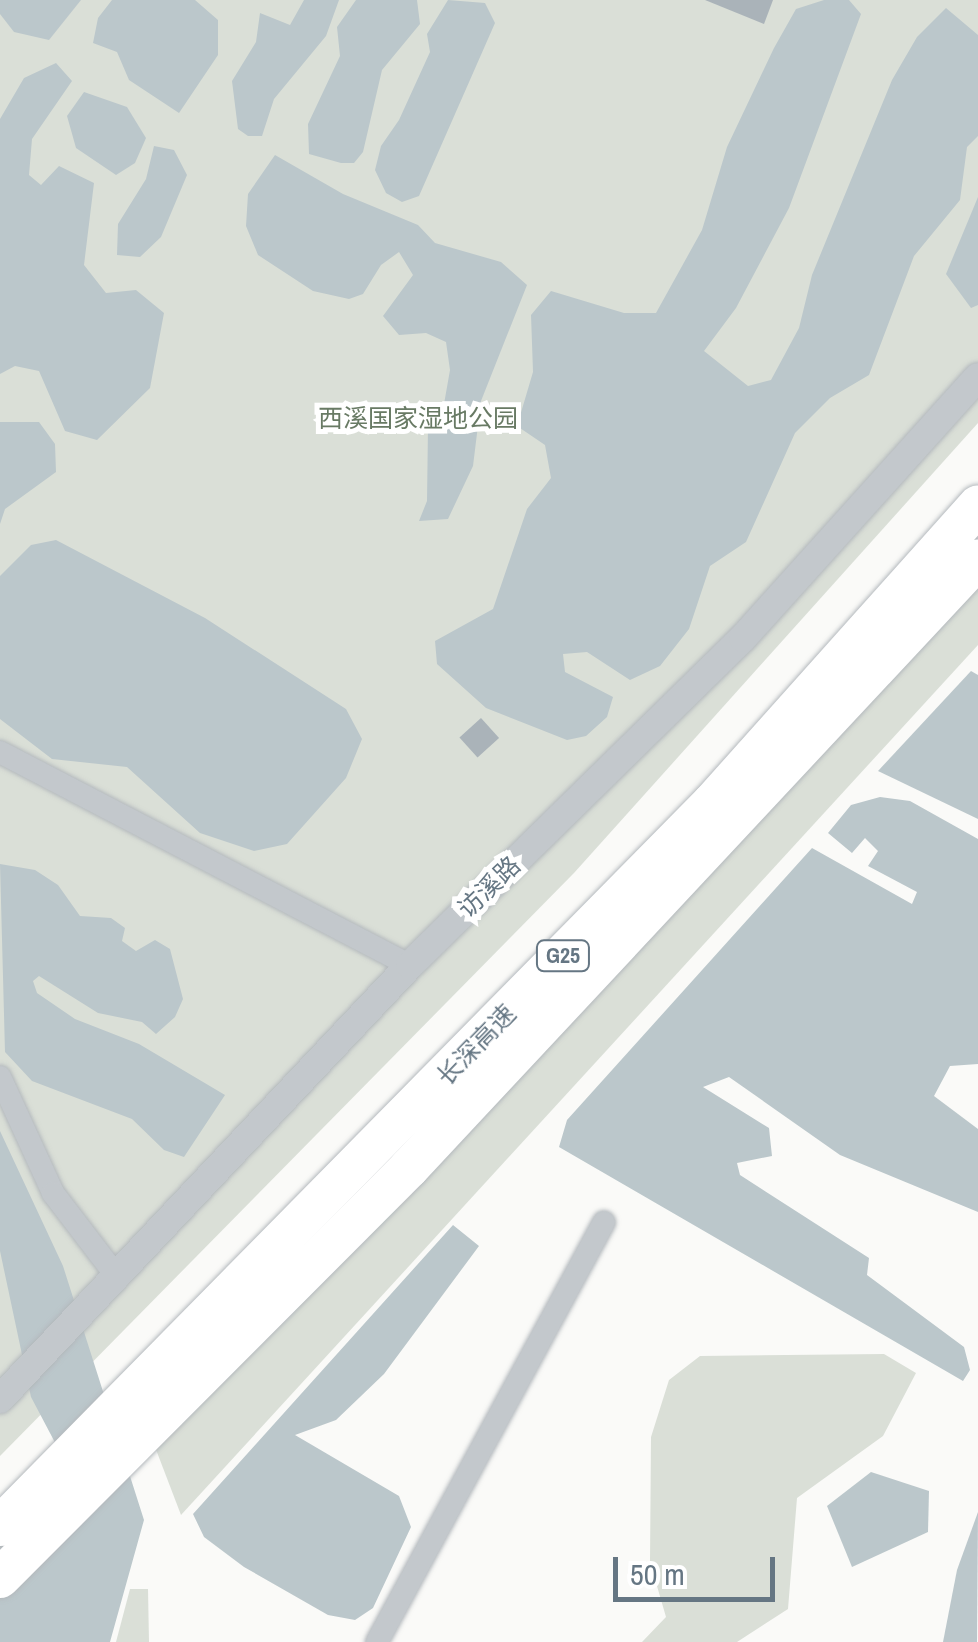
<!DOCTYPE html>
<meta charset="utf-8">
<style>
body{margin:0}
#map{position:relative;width:978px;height:1642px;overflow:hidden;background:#fafaf8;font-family:"Archivo Narrow","Noto Sans SC",sans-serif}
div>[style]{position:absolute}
.green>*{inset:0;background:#dadfd7}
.water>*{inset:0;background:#bbc7cb}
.building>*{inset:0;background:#aab3b9;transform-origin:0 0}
.roads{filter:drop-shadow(0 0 2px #b4b9bd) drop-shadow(0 0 2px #b4b9bd)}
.minor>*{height:22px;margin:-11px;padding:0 11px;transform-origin:11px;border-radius:11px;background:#c3c8cc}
.tertiary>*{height:28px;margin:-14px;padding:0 14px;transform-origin:14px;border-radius:14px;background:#c3c8cc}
.motorway>*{height:40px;margin:-20px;padding:0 20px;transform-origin:20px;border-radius:20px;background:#fff}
span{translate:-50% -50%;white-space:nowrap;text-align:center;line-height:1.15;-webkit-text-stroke:10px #fff;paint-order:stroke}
.shield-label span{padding:2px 8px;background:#fff;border:2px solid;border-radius:8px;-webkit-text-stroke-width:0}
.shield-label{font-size:22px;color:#657683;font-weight:700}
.park-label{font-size:25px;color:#687a64}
.street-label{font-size:25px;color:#657683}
.scale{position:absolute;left:613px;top:1557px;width:162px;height:45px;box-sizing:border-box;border:5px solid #657683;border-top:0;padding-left:12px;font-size:30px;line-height:35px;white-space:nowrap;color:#657683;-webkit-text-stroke:8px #fff;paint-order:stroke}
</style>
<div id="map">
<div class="green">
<div style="clip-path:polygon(0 0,978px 0,978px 423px,574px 873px,0 1456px)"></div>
<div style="clip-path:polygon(978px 571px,978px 645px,181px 1515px,155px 1447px)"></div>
<div style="clip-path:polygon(884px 1354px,916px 1373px,883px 1436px,797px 1498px,788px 1609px,737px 1642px,642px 1642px,666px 1617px,650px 1562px,651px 1437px,669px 1380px,700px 1356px)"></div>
<div style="clip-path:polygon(130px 1589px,148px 1589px,149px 1642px,116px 1642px)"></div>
</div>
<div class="water">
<div style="clip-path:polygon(0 0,81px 0,49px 40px,14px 32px,0 14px)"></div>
<div style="clip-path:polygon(112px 0,195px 0,218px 20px,218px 55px,179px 113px,129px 80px,117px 52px,93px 43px,98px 18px)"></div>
<div style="clip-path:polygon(304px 0,339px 0,326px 36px,274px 99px,262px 136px,248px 136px,238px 129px,232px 81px,256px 42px,260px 13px,290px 25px)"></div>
<div style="clip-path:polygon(356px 0,417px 0,420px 24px,382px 70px,363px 152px,354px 163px,341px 163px,309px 154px,308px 124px,340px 56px,337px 27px)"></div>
<div style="clip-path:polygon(448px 0,485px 3px,495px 23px,419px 196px,402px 202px,386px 193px,375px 170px,381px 146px,399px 120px,430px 52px,427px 34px)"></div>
<div style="clip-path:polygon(824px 0,849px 0,861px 14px,789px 208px,736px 308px,704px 351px,748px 386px,771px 380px,799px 328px,812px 275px,892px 80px,917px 37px,946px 8px,978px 35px,978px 136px,967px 147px,960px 200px,914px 256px,869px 375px,830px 398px,795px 433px,746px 542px,710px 566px,689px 629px,660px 666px,630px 680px,587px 652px,563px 654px,565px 672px,613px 697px,607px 717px,586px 736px,567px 740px,486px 708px,437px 664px,435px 641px,493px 609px,527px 509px,551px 478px,545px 445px,517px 426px,533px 372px,531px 315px,551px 291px,624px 313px,656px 313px,702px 230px,727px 147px,774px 48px,796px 9px)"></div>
<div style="clip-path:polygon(56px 63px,72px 81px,32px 139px,29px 175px,41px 185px,59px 166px,94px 183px,84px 265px,106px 293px,136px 290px,164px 313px,150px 388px,97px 440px,65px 431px,39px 371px,15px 366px,0 374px,0 119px,24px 78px)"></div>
<div style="clip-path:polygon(84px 92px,127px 107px,146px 138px,135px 163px,116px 175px,76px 148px,67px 116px)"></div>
<div style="clip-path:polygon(154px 146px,174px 150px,187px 175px,161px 237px,140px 257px,117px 255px,118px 224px,146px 179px)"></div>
<div style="clip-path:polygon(275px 155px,343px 194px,418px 225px,435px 243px,501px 262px,527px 285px,481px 401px,473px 466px,448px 519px,419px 521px,427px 501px,428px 427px,444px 404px,450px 370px,446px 342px,426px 333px,399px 335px,383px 316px,413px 275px,399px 252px,381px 265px,363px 294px,349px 299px,313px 291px,258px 255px,246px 226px,248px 194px)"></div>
<div style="clip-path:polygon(978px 197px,978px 305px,971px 308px,946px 274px)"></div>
<div style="clip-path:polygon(0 422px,39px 422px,55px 444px,56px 472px,5px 509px,0 524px)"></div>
<div style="clip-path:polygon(56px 540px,205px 618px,346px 709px,362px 739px,346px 778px,287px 844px,254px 851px,200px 833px,127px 767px,52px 759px,0 719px,0 576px,31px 545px)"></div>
<div style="clip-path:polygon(971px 671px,978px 675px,978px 819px,878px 771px)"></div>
<div style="clip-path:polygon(880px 797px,910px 801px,978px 839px,978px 1064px,950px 1066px,934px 1096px,978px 1129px,978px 1212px,840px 1155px,729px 1077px,703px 1087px,769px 1128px,772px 1156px,737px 1163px,740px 1175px,869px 1258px,867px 1275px,964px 1347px,970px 1370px,963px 1381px,559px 1147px,567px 1120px,812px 848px,912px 904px,917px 892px,868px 866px,878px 851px,865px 838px,852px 853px,828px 833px,851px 805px)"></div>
<div style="clip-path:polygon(0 864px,35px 870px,58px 885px,80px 916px,111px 918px,125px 928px,122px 941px,136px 951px,155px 940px,170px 949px,183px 999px,175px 1017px,156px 1034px,142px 1022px,98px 1013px,39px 976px,33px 981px,37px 993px,75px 1019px,139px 1044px,225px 1095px,184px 1157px,164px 1150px,132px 1119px,32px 1081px,5px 1052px)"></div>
<div style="clip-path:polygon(0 1131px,63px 1266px,144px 1520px,110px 1642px,0 1642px,0 1545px,60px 1452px,31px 1397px,0 1251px)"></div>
<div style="clip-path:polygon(453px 1225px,479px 1246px,384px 1374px,336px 1420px,295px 1435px,399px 1496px,411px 1527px,373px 1608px,355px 1620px,328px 1615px,244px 1567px,204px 1537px,193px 1514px)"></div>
<div style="clip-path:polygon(871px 1472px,929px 1491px,928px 1532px,852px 1567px,827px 1506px)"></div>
<div style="clip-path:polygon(978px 1512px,977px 1642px,943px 1642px,957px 1570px)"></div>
</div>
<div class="building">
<div style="clip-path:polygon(705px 0,773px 0,764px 24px)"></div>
<div style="left:481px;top:718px;width:27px;height:29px;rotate:48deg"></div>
</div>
<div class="roads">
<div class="minor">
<div style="left:0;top:752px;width:462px;rotate:27.5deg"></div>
<div style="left:0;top:1077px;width:128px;rotate:65.4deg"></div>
<div style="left:53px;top:1193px;width:107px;rotate:52.6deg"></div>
<div style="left:377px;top:1642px;width:477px;rotate:-61.6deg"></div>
</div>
<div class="tertiary">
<div style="left:0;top:1399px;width:597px;rotate:-46.63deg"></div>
<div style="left:410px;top:965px;width:467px;rotate:-44.5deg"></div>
<div style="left:743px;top:638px;width:351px;rotate:-48deg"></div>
</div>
<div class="motorway">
<div style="left:0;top:1526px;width:1015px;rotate:-45.44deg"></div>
<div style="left:712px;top:803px;width:399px;rotate:-48.2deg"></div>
<div style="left:0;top:1578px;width:579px;rotate:-45.07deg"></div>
<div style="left:409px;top:1168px;width:833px;rotate:-46.94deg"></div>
</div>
</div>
<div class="shield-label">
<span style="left:563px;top:956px">G25</span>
</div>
<div class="park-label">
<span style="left:418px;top:418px">西溪国家湿地公园</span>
</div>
<div class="street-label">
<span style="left:489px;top:887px;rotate:-44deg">访溪路</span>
<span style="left:476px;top:1045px;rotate:-46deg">长深高速</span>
</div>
<div class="scale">50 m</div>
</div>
